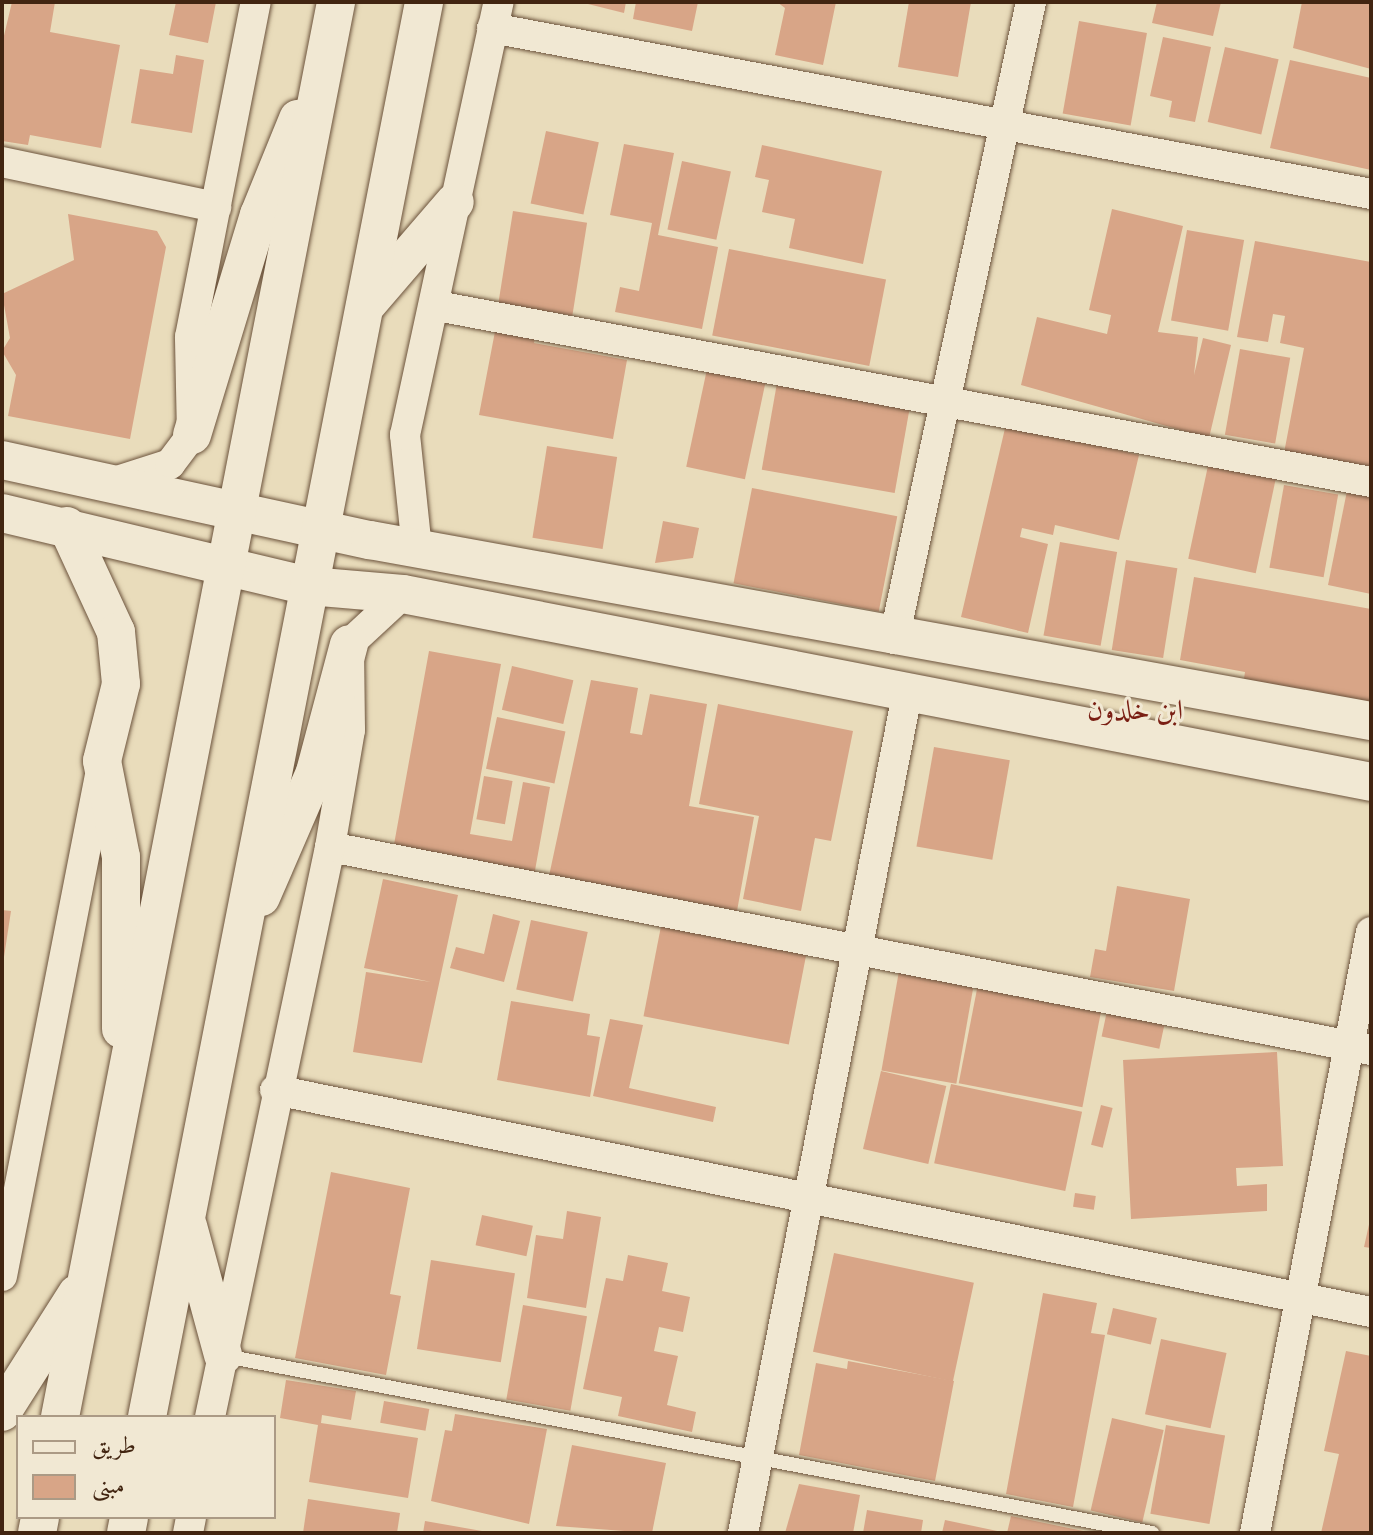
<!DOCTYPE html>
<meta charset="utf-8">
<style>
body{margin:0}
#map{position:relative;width:1373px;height:1535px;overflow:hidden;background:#e9dcbb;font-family:"Gentium Book Plus",Amiri,serif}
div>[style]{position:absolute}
.building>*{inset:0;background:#d8a587;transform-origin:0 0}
.roads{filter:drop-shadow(0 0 2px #6c533c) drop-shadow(0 0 2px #6c533c)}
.service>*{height:14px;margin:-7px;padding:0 7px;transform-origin:7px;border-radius:7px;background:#f1e8d3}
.minor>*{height:30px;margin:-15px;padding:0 15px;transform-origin:15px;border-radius:15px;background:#f1e8d3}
.tertiary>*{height:38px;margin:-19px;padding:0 19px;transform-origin:19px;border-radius:19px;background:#f1e8d3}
span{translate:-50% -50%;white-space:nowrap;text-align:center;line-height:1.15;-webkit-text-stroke:6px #f1e8d3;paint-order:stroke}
.neighbourhood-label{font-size:28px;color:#7a1f14}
.frame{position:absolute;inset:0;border:4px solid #422511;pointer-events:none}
.legend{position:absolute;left:16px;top:1415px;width:260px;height:104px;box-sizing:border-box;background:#f1e8d3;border:2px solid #ab9a85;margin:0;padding:10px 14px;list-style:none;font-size:24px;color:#422511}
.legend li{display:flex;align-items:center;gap:16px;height:40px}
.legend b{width:40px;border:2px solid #ab9a85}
</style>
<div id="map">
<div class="building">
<div style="clip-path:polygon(12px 2px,55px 2px,50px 32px,120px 45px,101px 148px,30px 135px,28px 145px,2px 141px,2px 44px)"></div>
<div style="clip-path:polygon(176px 2px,216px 2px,208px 43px,169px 35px)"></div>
<div style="clip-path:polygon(580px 2px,626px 2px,624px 13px)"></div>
<div style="clip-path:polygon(636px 2px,698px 2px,692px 31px,633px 19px)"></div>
<div style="clip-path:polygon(777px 2px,836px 2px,823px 65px,775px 55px,785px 8px)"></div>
<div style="clip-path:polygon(909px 2px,971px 2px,958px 77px,898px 67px)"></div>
<div style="clip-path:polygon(1157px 2px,1221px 2px,1213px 36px,1152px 23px)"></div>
<div style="clip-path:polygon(1302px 2px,1371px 2px,1371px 69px,1293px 48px)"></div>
<div style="left:1079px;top:21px;width:69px;height:94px;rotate:10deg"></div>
<div style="clip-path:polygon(1163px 37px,1211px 47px,1195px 122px,1169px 117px,1172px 101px,1150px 96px)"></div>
<div style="left:1225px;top:47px;width:55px;height:77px;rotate:13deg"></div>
<div style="clip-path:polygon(176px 55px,204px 60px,192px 133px,131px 123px,140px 69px,173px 74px)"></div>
<div style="clip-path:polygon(1290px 60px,1371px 78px,1371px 170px,1270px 148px)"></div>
<div style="left:546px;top:131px;width:54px;height:74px;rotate:12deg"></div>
<div style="clip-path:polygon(624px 144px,674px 153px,658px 235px,718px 247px,702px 329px,615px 312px,620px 287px,639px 291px,652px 223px,610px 215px)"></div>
<div style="clip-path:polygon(762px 145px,882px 171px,863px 264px,789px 248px,795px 219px,762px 212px,769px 180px,755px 177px)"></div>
<div style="left:682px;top:161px;width:50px;height:70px;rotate:12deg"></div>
<div style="clip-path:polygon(1112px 209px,1183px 226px,1158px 332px,1198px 337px,1194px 375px,1203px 338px,1231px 345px,1209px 438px,1021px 385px,1037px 317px,1107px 334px,1111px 315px,1089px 310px)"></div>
<div style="left:513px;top:211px;width:75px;height:94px;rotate:9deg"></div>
<div style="clip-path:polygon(68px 214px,157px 231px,166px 247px,130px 439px,8px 416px,16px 375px,2px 351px,10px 338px,2px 294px,74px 260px)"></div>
<div style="left:1187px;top:230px;width:58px;height:92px;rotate:10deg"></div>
<div style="clip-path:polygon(1255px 241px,1371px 262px,1371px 469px,1284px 453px,1304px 348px,1280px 343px,1285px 316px,1273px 314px,1268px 342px,1237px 337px)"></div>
<div style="left:729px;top:249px;width:160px;height:88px;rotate:11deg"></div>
<div style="clip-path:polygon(497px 321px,537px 329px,534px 343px,627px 360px,613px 439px,479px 415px)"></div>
<div style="left:1240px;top:349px;width:51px;height:87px;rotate:10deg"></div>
<div style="left:707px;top:369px;width:60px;height:100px;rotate:12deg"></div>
<div style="left:777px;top:383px;width:135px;height:88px;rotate:10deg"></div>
<div style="clip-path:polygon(1006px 424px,1139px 455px,1119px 540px,1055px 525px,1053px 535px,1022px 528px,1020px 537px,1048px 544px,1028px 633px,961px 617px)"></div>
<div style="left:547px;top:446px;width:71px;height:93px;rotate:9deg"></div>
<div style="left:1209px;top:461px;width:69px;height:100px;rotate:12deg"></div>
<div style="left:1284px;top:485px;width:55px;height:84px;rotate:10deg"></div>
<div style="left:752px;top:488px;width:148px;height:97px;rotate:11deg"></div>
<div style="clip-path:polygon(1347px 491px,1371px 496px,1371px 594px,1328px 585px)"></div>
<div style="clip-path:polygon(663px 521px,699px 528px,693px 558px,655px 563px)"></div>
<div style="left:1060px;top:542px;width:58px;height:95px;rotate:10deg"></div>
<div style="left:1126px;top:560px;width:52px;height:91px;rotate:9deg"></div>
<div style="clip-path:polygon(1194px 577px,1371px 609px,1371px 708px,1243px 685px,1245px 672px,1180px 660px)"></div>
<div style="clip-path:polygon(429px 651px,501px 664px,470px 834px,512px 841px,523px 782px,550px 787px,534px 876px,393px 850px)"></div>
<div style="left:512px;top:666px;width:63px;height:45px;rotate:13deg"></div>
<div style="clip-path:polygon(591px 680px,638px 688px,630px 733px,642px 735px,650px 694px,707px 704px,689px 806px,754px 817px,737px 911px,549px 876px)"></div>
<div style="clip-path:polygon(718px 704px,853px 731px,831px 841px,815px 838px,801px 911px,743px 899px,759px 816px,699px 804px)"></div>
<div style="left:497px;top:717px;width:70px;height:53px;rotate:12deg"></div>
<div style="left:934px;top:747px;width:77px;height:101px;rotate:10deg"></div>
<div style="left:484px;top:776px;width:29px;height:44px;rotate:10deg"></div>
<div style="clip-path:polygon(383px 879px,458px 895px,422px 1063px,353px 1052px,366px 972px,431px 982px,364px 968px)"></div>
<div style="clip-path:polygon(1117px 886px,1190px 899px,1174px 991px,1090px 977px,1095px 949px,1106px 951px)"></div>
<div style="clip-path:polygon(2px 910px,11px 911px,4px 957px,2px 957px)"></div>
<div style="clip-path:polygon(493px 914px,520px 921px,504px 982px,450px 968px,456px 947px,484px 954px)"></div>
<div style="left:531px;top:920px;width:58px;height:71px;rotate:12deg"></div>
<div style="left:662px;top:921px;width:148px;height:97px;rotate:11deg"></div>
<div style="left:899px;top:971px;width:76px;height:101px;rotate:10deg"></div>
<div style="left:978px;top:984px;width:126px;height:101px;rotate:11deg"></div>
<div style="clip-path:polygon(511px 1001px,590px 1014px,587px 1035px,600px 1037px,590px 1097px,497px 1080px)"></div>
<div style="left:1107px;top:1011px;width:59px;height:26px;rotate:12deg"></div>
<div style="clip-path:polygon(610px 1019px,643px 1025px,629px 1088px,716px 1107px,713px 1122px,593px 1096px)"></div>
<div style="clip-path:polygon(1277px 1052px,1283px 1166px,1236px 1168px,1237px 1186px,1267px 1184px,1267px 1211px,1131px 1219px,1123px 1060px)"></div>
<div style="left:881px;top:1071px;width:67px;height:80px;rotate:13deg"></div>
<div style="left:951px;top:1084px;width:134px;height:81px;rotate:12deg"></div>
<div style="left:1101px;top:1105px;width:12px;height:41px;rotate:14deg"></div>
<div style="clip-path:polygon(331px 1172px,410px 1188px,390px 1294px,401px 1296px,386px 1375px,295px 1358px)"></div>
<div style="left:1075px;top:1193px;width:21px;height:14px;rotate:8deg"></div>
<div style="clip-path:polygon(567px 1211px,601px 1217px,586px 1308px,527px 1298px,536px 1235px,563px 1239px)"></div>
<div style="left:482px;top:1215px;width:52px;height:31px;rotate:12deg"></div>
<div style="clip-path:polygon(1370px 1220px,1371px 1220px,1371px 1248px,1364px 1247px)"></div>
<div style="left:834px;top:1253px;width:143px;height:101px;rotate:12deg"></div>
<div style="clip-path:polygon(628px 1255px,668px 1263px,662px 1291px,690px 1297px,683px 1332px,659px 1327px,654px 1351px,678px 1356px,667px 1405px,696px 1412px,692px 1432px,618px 1416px,622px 1397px,583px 1389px,606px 1278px,623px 1281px)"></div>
<div style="left:431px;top:1260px;width:85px;height:90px;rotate:9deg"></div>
<div style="clip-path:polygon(1043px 1293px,1097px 1303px,1091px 1333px,1105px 1335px,1073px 1507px,1006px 1494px)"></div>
<div style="left:523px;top:1305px;width:65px;height:96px;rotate:10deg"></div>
<div style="left:1113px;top:1308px;width:45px;height:27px;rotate:13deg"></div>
<div style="left:1161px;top:1339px;width:67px;height:77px;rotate:12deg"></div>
<div style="clip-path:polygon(1346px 1351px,1371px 1356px,1371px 1533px,1321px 1533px,1339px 1454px,1324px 1451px)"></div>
<div style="clip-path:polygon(848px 1361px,954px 1381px,935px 1481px,799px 1455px,816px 1363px,847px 1369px)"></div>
<div style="clip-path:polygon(286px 1380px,356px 1391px,351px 1420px,322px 1415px,321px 1423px,418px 1438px,408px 1498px,309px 1482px,318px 1425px,280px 1418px)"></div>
<div style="left:384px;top:1401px;width:46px;height:22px;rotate:10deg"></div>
<div style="clip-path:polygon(455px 1414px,547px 1429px,529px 1524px,431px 1501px,445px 1430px,452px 1431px)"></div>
<div style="left:1112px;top:1418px;width:53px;height:95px;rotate:13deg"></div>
<div style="left:1166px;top:1425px;width:60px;height:90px;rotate:10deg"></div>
<div style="clip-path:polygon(572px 1445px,666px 1463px,652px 1533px,556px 1526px)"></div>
<div style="clip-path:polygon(799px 1484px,860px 1495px,853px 1533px,785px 1533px)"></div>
<div style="clip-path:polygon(308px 1499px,400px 1513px,397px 1533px,303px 1533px)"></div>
<div style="clip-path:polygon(867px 1510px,923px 1520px,921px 1533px,863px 1533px)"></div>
<div style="clip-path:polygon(1011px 1516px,1088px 1532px,1088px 1533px,1007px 1533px)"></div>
<div style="clip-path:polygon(945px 1520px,1002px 1532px,1002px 1533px,942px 1533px)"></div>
<div style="clip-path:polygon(425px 1521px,482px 1531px,482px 1533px,423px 1533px)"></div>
</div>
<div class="roads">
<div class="service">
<div style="left:225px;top:1356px;width:944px;rotate:10.81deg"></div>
</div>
<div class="minor">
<div style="left:492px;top:28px;width:895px;rotate:10.69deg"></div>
<div style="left:2px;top:162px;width:219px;rotate:11.9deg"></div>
<div style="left:437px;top:306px;width:950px;rotate:10.67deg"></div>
<div style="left:114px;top:482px;width:59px;rotate:-17.8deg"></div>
<div style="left:170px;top:464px;width:36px;rotate:-53deg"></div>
<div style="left:192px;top:435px;width:98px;rotate:-91.2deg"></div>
<div style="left:190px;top:337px;width:341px;rotate:-78.9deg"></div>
<div style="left:417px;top:549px;width:115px;rotate:-96deg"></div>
<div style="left:405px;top:435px;width:443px;rotate:-77.8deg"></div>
<div style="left:894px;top:639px;width:652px;rotate:-77.86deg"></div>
<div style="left:330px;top:847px;width:1061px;rotate:11.03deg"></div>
<div style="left:275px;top:1090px;width:1118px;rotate:11.45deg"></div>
<div style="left:2px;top:1276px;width:516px;rotate:-78.93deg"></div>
<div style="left:210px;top:1417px;width:582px;rotate:-78.11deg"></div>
<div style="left:330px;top:847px;width:119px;rotate:-80.3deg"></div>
<div style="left:350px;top:730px;width:86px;rotate:-90.7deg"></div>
<div style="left:349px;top:644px;width:74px;rotate:-42.8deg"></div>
<div style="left:188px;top:1533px;width:16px;rotate:-79deg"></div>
<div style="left:743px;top:1533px;width:854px;rotate:-78.93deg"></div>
<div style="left:1255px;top:1533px;width:612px;rotate:-79.08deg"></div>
</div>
<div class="tertiary">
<div style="left:368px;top:303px;width:133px;rotate:-49.3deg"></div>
<div style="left:192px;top:435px;width:230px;rotate:-73.1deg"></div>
<div style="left:259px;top:215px;width:104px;rotate:-67.9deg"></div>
<div style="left:2px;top:460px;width:377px;rotate:12.3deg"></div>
<div style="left:370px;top:540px;width:1017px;rotate:10.25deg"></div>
<div style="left:2px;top:513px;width:316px;rotate:13.4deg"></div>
<div style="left:309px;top:586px;width:94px;rotate:4.9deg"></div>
<div style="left:403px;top:594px;width:986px;rotate:10.99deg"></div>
<div style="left:67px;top:526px;width:117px;rotate:65.2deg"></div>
<div style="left:116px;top:632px;width:52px;rotate:84.5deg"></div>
<div style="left:121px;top:684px;width:79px;rotate:103.9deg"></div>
<div style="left:102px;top:761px;width:98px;rotate:78.8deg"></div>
<div style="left:121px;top:857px;width:172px;rotate:90deg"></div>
<div style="left:261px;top:897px;width:136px;rotate:-66.6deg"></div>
<div style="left:315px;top:772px;width:132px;rotate:-75.1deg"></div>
<div style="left:188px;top:1226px;width:134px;rotate:74.8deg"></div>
<div style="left:2px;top:1412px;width:140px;rotate:-57.6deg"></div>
<div style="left:60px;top:1417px;width:1442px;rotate:-78.96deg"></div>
<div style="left:147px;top:1417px;width:1442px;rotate:-78.92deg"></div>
<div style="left:37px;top:1533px;width:16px;rotate:-79deg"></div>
<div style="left:126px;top:1533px;width:16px;rotate:-79deg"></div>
</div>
</div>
<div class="neighbourhood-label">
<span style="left:1135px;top:709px">ابن خلدون</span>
</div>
<div class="frame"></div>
<ul class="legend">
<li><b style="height:10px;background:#f1e8d3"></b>طريق</li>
<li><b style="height:22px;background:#d8a587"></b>مبنى</li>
</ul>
</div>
